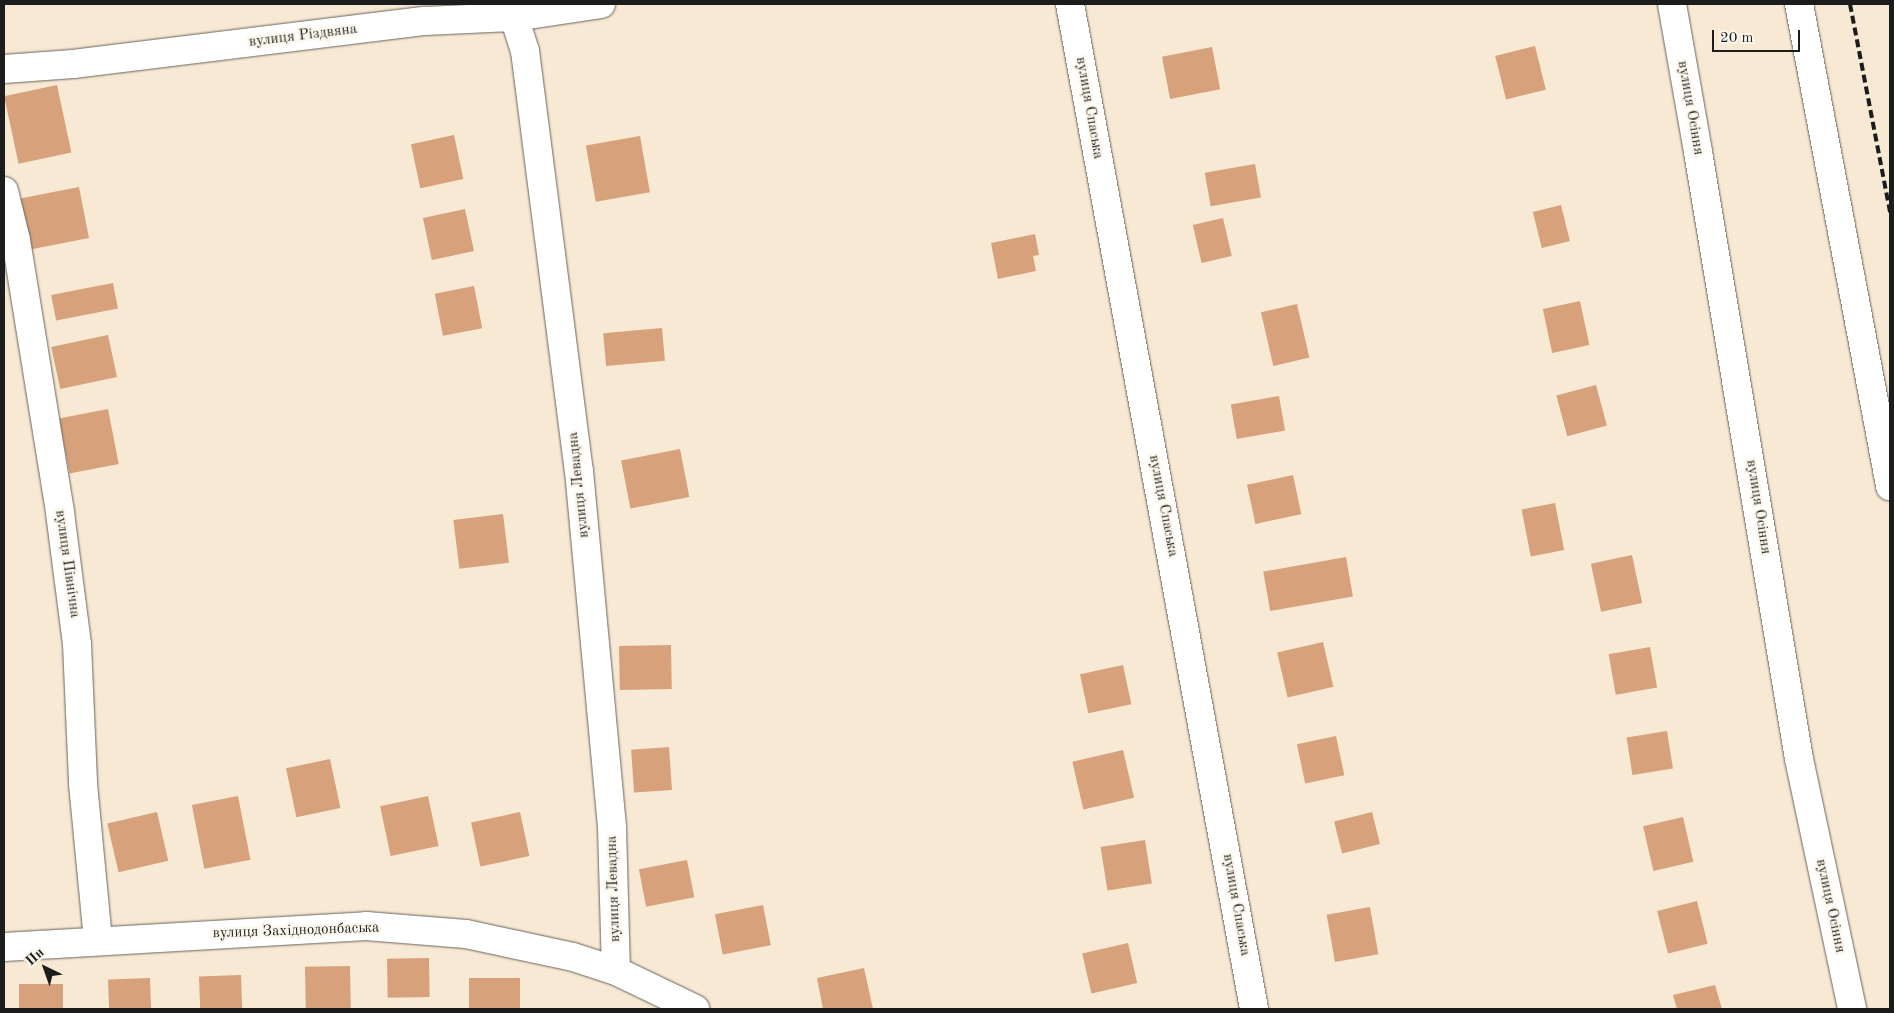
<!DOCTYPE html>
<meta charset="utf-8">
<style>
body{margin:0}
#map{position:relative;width:1894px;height:1013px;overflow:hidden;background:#f7e9d4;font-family:"Old Standard TT",serif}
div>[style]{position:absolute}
.building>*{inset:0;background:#d6a17b;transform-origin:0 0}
.roads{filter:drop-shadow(0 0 1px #69645c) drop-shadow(0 0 1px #69645c)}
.minor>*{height:28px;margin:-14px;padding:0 14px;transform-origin:14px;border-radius:14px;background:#fff}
.rail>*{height:4px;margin-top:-2px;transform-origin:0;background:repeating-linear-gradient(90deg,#1c1c1c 0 8px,transparent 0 12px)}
span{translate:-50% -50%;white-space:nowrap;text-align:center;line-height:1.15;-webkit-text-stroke:4.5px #fbf7ec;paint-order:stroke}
.street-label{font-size:15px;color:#1c1c1c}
.frame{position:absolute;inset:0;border:5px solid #1c1c1c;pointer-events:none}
.north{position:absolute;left:20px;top:943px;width:50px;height:50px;-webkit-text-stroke:4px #fbf7ec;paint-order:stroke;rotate:318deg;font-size:14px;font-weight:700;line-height:20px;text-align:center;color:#1c1c1c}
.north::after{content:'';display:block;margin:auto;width:18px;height:22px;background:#1c1c1c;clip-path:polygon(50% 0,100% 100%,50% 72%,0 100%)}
.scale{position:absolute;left:1712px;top:30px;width:88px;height:22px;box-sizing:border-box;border:2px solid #1c1c1c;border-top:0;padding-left:6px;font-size:15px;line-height:18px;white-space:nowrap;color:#1c1c1c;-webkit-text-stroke:4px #fbf7ec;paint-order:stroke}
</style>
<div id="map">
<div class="building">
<div style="left:1535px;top:46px;width:45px;height:41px;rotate:76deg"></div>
<div style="left:1212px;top:47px;width:43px;height:51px;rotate:79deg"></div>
<div style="left:57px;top:85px;width:69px;height:54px;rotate:78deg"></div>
<div style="left:454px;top:135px;width:45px;height:44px;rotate:78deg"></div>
<div style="left:640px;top:136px;width:57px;height:55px;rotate:80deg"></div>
<div style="left:1255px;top:164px;width:34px;height:51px;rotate:80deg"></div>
<div style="left:79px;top:187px;width:52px;height:61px;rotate:79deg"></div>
<div style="left:1561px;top:205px;width:37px;height:29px;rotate:76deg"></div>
<div style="left:465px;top:209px;width:43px;height:43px;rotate:78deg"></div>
<div style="left:1223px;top:218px;width:39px;height:31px;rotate:77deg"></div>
<div style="clip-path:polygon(1035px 234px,1039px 255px,1033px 256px,1036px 271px,998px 279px,991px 243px)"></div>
<div style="left:113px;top:283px;width:26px;height:63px;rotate:79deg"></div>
<div style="left:474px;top:286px;width:43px;height:40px;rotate:79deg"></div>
<div style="left:1580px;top:301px;width:45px;height:38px;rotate:78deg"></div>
<div style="left:1297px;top:304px;width:55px;height:37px;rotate:77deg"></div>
<div style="left:662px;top:328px;width:33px;height:59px;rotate:85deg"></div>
<div style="left:108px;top:335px;width:43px;height:58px;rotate:78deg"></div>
<div style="left:1596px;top:385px;width:42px;height:41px;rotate:75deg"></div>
<div style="left:1279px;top:396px;width:35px;height:49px;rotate:80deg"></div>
<div style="left:108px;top:409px;width:56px;height:50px;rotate:79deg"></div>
<div style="left:680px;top:449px;width:49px;height:60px;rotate:79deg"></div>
<div style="left:1293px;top:475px;width:40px;height:47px;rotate:78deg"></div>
<div style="left:1555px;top:503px;width:48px;height:34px;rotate:79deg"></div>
<div style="left:503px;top:514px;width:49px;height:50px;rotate:83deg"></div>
<div style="left:1632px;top:555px;width:49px;height:42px;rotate:78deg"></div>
<div style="left:1346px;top:557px;width:40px;height:84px;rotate:80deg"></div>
<div style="left:1323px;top:642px;width:46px;height:47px;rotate:77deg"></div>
<div style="left:671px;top:645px;width:44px;height:52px;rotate:89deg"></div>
<div style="left:1650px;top:647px;width:41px;height:42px;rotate:80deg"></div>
<div style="left:1123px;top:665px;width:40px;height:44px;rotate:78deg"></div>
<div style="left:1667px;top:731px;width:38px;height:41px;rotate:81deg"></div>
<div style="left:1336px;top:736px;width:40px;height:40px;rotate:78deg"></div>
<div style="left:669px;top:747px;width:43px;height:38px;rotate:86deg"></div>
<div style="left:1123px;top:750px;width:49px;height:52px;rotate:77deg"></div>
<div style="left:330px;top:759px;width:50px;height:45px;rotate:78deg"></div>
<div style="left:238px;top:796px;width:65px;height:47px;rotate:79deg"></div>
<div style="left:428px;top:796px;width:51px;height:49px;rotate:78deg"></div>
<div style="left:157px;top:812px;width:50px;height:51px;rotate:77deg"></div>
<div style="left:520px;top:812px;width:45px;height:50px;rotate:78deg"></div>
<div style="left:1372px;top:812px;width:33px;height:39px;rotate:76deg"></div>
<div style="left:1683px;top:817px;width:46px;height:41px;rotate:77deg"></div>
<div style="left:1145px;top:840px;width:44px;height:45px;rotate:81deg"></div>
<div style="left:687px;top:860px;width:38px;height:49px;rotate:79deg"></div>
<div style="left:1697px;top:901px;width:44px;height:41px;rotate:76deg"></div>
<div style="left:763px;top:905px;width:41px;height:49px;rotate:79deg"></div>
<div style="left:1370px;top:907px;width:48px;height:44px;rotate:80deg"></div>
<div style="left:1128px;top:943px;width:41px;height:47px;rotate:77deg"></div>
<div style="left:429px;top:958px;width:39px;height:42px;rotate:89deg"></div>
<div style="left:350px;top:966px;width:43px;height:45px;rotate:89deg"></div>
<div style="clip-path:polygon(864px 968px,873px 1009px,823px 1009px,817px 978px)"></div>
<div style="left:241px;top:975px;width:34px;height:42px;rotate:88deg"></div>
<div style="left:150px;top:978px;width:31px;height:42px;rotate:88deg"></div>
<div style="left:520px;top:978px;width:31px;height:51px;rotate:90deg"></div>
<div style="left:63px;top:984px;width:25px;height:44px;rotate:90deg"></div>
<div style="clip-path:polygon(1715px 985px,1722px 1009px,1677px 1009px,1673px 995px)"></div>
</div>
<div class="roads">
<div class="minor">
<div style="left:510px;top:4px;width:49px;rotate:72.3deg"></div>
<div style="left:525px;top:51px;width:423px;rotate:82.7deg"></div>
<div style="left:579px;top:471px;width:359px;rotate:84.7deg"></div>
<div style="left:612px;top:828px;width:143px;rotate:88.4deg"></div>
<div style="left:1070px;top:4px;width:1022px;rotate:79.62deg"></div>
<div style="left:1672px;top:4px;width:150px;rotate:80deg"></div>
<div style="left:1698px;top:152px;width:615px;rotate:80.55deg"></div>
<div style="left:1799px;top:759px;width:256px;rotate:78deg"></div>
<div style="left:1799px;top:4px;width:491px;rotate:79.3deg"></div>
<div style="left:4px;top:69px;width:69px;rotate:-4.1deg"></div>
<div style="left:73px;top:64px;width:355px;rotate:-7deg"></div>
<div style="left:425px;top:21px;width:89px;rotate:-2.6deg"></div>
<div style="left:514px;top:17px;width:88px;rotate:-8.5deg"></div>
<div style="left:4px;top:191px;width:50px;rotate:76.2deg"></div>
<div style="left:16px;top:240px;width:277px;rotate:80.8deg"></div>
<div style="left:60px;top:513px;width:132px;rotate:82.6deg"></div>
<div style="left:77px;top:644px;width:140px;rotate:87.5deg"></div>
<div style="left:83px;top:784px;width:158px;rotate:84.5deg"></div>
<div style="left:4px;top:947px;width:363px;rotate:-3.3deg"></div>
<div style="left:366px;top:926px;width:100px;rotate:4.6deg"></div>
<div style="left:466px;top:934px;width:109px;rotate:12.1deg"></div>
<div style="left:573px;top:957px;width:45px;rotate:18deg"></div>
<div style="left:616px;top:971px;width:88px;rotate:25.7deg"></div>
</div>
</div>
<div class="rail">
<div style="left:1850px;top:4px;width:212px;rotate:79.1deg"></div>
</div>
<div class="street-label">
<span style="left:303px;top:36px;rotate:-7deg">вулиця Різдвяна</span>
<span style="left:1089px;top:108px;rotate:80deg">вулиця Спаська</span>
<span style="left:1690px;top:108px;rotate:80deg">вулиця Осіння</span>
<span style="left:579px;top:485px;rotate:-96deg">вулиця Левадна</span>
<span style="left:1163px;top:506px;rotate:79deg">вулиця Спаська</span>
<span style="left:1758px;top:507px;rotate:81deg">вулиця Осіння</span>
<span style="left:67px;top:564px;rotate:82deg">вулиця Північна</span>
<span style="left:614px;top:889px;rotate:-92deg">вулиця Левадна</span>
<span style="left:1236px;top:905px;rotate:80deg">вулиця Спаська</span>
<span style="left:1830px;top:906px;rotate:78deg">вулиця Осіння</span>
<span style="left:296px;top:931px;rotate:-2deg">вулиця Західнодонбаська</span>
</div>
<div class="frame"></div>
<div class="north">Пн</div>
<div class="scale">20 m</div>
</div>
